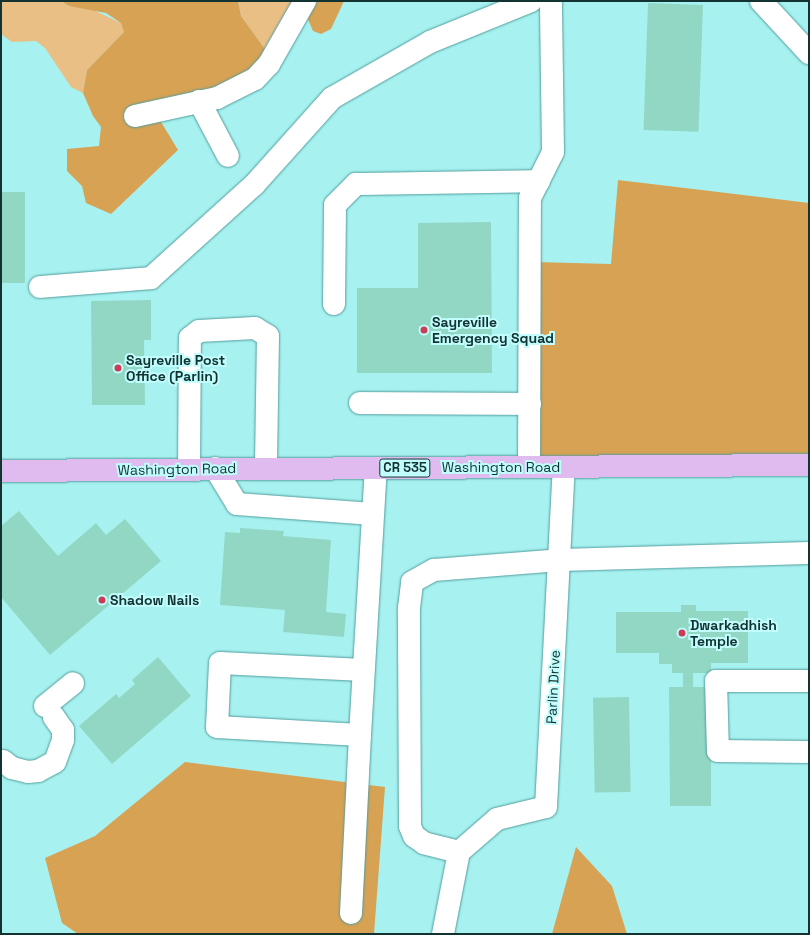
<!DOCTYPE html>
<style>
body{margin:0}
#map{position:relative;width:810px;height:935px;overflow:hidden;background:#a7f2f1;font-family:"Space Grotesk",sans-serif}
div>[style]{position:absolute}
.green>*{inset:0;background:#e9bf86}
.forest>*{inset:0;background:#d7a254}
.building>*{inset:0;background:#92d7c4;transform-origin:0 0}
.roads{filter:drop-shadow(0 0 1px #539d9d) drop-shadow(0 0 1px #539d9d)}
.minor>*{height:22px;margin:-11px;padding:0 11px;transform-origin:11px;border-radius:11px;background:#fff}
.major>*{height:22px;margin:-11px;padding:0 11px;transform-origin:11px;border-radius:11px;background:#dfbbf0}
.dots>*{width:11px;height:11px;translate:-50% -50%;box-sizing:border-box;border:2px solid #c1fdfc;border-radius:50%}
span{translate:-50% -50%;white-space:nowrap;text-align:center;line-height:1.15;-webkit-text-stroke:4px #c1fdfc;paint-order:stroke}
.shield-label span{padding:1px 3px;background:#c1fdfc;border:1px solid;border-radius:3px;-webkit-text-stroke-width:0}
.shield-label{font-size:13px;color:#133333;font-weight:700}
.poi-label{font-size:14px;color:#133333;font-weight:700}
.left{translate:0 -50%;text-align:left}
.street-label{font-size:14px;color:#133333}
.frame{position:absolute;inset:0;border:2px solid #133333;pointer-events:none}
</style>
<div id="map">
<div class="green">
<div style="clip-path:polygon(1px 1px,61px 1px,69px 6px,89px 8px,121px 23px,124px 32px,87px 70px,83px 93px,71px 87px,45px 48px,36px 41px,12px 42px,1px 34px)"></div>
<div style="clip-path:polygon(238px 1px,300px 1px,272px 59px,241px 16px)"></div>
</div>
<div class="forest">
<div style="clip-path:polygon(61px 1px,238px 1px,241px 16px,272px 59px,255px 79px,155px 112px,178px 150px,111px 214px,86px 203px,82px 186px,67px 171px,67px 149px,99px 146px,101px 127px,93px 116px,83px 93px,87px 70px,124px 32px,121px 23px,106px 13px,69px 6px)"></div>
<div style="clip-path:polygon(300px 1px,344px 1px,331px 29px,321px 34px,313px 31px)"></div>
<div style="clip-path:polygon(618px 180px,809px 203px,809px 465px,529px 467px,535px 262px,611px 264px)"></div>
<div style="clip-path:polygon(185px 762px,385px 787px,374px 934px,78px 934px,62px 923px,45px 858px,95px 836px)"></div>
<div style="clip-path:polygon(576px 847px,612px 886px,627px 934px,552px 934px)"></div>
</div>
<div class="building">
<div style="left:648px;top:3px;width:55px;height:127px;rotate:2deg"></div>
<div style="left:1px;top:192px;width:24px;height:91px"></div>
<div style="clip-path:polygon(491px 222px,492px 373px,357px 373px,357px 288px,418px 288px,418px 223px)"></div>
<div style="clip-path:polygon(151px 300px,151px 340px,144px 340px,145px 405px,92px 405px,91px 301px)"></div>
<div style="clip-path:polygon(19px 511px,58px 556px,96px 523px,106px 535px,125px 519px,161px 561px,50px 655px,1px 597px,1px 526px)"></div>
<div style="clip-path:polygon(240px 528px,284px 531px,283px 536px,331px 540px,326px 612px,346px 614px,344px 637px,283px 632px,285px 610px,220px 605px,225px 532px,240px 533px)"></div>
<div style="clip-path:polygon(681px 605px,696px 605px,696px 611px,748px 611px,748px 663px,711px 663px,711px 673px,693px 673px,693px 687px,711px 687px,711px 806px,670px 806px,669px 687px,683px 687px,683px 673px,672px 673px,672px 664px,659px 664px,659px 653px,616px 653px,616px 612px,681px 612px)"></div>
<div style="clip-path:polygon(158px 657px,191px 696px,112px 764px,79px 726px,116px 694px,119px 698px,135px 684px,132px 680px)"></div>
<div style="left:629px;top:697px;width:95px;height:36px;rotate:89deg"></div>
</div>
<div class="roads">
<div class="minor">
<div style="left:761px;top:1px;width:71px;rotate:47.3deg"></div>
<div style="left:199px;top:101px;width:62px;rotate:62.2deg"></div>
<div style="left:135px;top:116px;width:84px;rotate:-12.4deg"></div>
<div style="left:217px;top:98px;width:42px;rotate:-26.6deg"></div>
<div style="left:255px;top:79px;width:21px;rotate:-47deg"></div>
<div style="left:269px;top:64px;width:73px;rotate:-60.3deg"></div>
<div style="left:40px;top:287px;width:111px;rotate:-4.6deg"></div>
<div style="left:151px;top:278px;width:139px;rotate:-42.1deg"></div>
<div style="left:254px;top:185px;width:117px;rotate:-48.1deg"></div>
<div style="left:332px;top:98px;width:113px;rotate:-29.7deg"></div>
<div style="left:430px;top:42px;width:109px;rotate:-22.1deg"></div>
<div style="left:334px;top:304px;width:99px;rotate:-89.4deg"></div>
<div style="left:335px;top:205px;width:30px;rotate:-45deg"></div>
<div style="left:356px;top:184px;width:183px;rotate:-0.9deg"></div>
<div style="left:360px;top:403px;width:170px;rotate:0.3deg"></div>
<div style="left:529px;top:467px;width:269px;rotate:-89.8deg"></div>
<div style="left:530px;top:198px;width:51px;rotate:-63.4deg"></div>
<div style="left:553px;top:152px;width:151px;rotate:-90.8deg"></div>
<div style="left:215px;top:468px;width:42px;rotate:58.6deg"></div>
<div style="left:237px;top:504px;width:136px;rotate:4.2deg"></div>
<div style="left:189px;top:469px;width:131px;rotate:-89.6deg"></div>
<div style="left:190px;top:338px;width:11px;rotate:-38deg"></div>
<div style="left:199px;top:331px;width:56px;rotate:-3.1deg"></div>
<div style="left:255px;top:328px;width:15px;rotate:32deg"></div>
<div style="left:268px;top:336px;width:131px;rotate:90.9deg"></div>
<div style="left:363px;top:670px;width:143px;rotate:-177.2deg"></div>
<div style="left:220px;top:663px;width:64px;rotate:92.7deg"></div>
<div style="left:217px;top:727px;width:143px;rotate:3.2deg"></div>
<div style="left:360px;top:735px;width:267px;rotate:-86.6deg"></div>
<div style="left:809px;top:681px;width:93px;rotate:180deg"></div>
<div style="left:716px;top:681px;width:70px;rotate:88.4deg"></div>
<div style="left:718px;top:751px;width:91px;rotate:0.6deg"></div>
<div style="left:45px;top:706px;width:36px;rotate:-39deg"></div>
<div style="left:3px;top:761px;width:11px;rotate:38deg"></div>
<div style="left:12px;top:768px;width:16px;rotate:14deg"></div>
<div style="left:28px;top:772px;width:10px;rotate:-6deg"></div>
<div style="left:38px;top:771px;width:19px;rotate:-28deg"></div>
<div style="left:55px;top:762px;width:23px;rotate:-70deg"></div>
<div style="left:63px;top:740px;width:10px;rotate:-90deg"></div>
<div style="left:63px;top:730px;width:16px;rotate:-125deg"></div>
<div style="left:459px;top:852px;width:36px;rotate:-166deg"></div>
<div style="left:424px;top:843px;width:12px;rotate:-145deg"></div>
<div style="left:414px;top:836px;width:11px;rotate:-112deg"></div>
<div style="left:410px;top:826px;width:218px;rotate:-90.3deg"></div>
<div style="left:409px;top:608px;width:26px;rotate:-83deg"></div>
<div style="left:412px;top:582px;width:25px;rotate:-29deg"></div>
<div style="left:434px;top:570px;width:126px;rotate:-4.5deg"></div>
<div style="left:560px;top:560px;width:249px;rotate:-1.6deg"></div>
<div style="left:459px;top:852px;width:50px;rotate:-41deg"></div>
<div style="left:497px;top:819px;width:50px;rotate:-13.8deg"></div>
<div style="left:546px;top:807px;width:340px;rotate:-87deg"></div>
<div style="left:351px;top:913px;width:178px;rotate:-87.1deg"></div>
<div style="left:443px;top:934px;width:84px;rotate:-79deg"></div>
</div>
<div class="major">
<div style="left:1px;top:471px;width:808px;rotate:-0.43deg"></div>
</div>
</div>
<div class="dots">
<div style="left:424px;top:330px;background:#cc3c56"></div>
<div style="left:118px;top:368px;background:#cc3c56"></div>
<div style="left:102px;top:600px;background:#cc3c56"></div>
<div style="left:682px;top:633px;background:#cc3c56"></div>
</div>
<div class="shield-label">
<span style="left:405px;top:468px">CR 535</span>
</div>
<div class="poi-label">
<span class="left" style="left:432px;top:330px">Sayreville<br>Emergency Squad</span>
<span class="left" style="left:126px;top:368px">Sayreville Post<br>Office (Parlin)</span>
<span class="left" style="left:110px;top:600px">Shadow Nails</span>
<span class="left" style="left:690px;top:633px">Dwarkadhish<br>Temple</span>
</div>
<div class="street-label">
<span style="left:501px;top:467px">Washington Road</span>
<span style="left:177px;top:469px;rotate:-1deg">Washington Road</span>
<span style="left:553px;top:687px;rotate:-87deg">Parlin Drive</span>
</div>
<div class="frame"></div>
</div>
